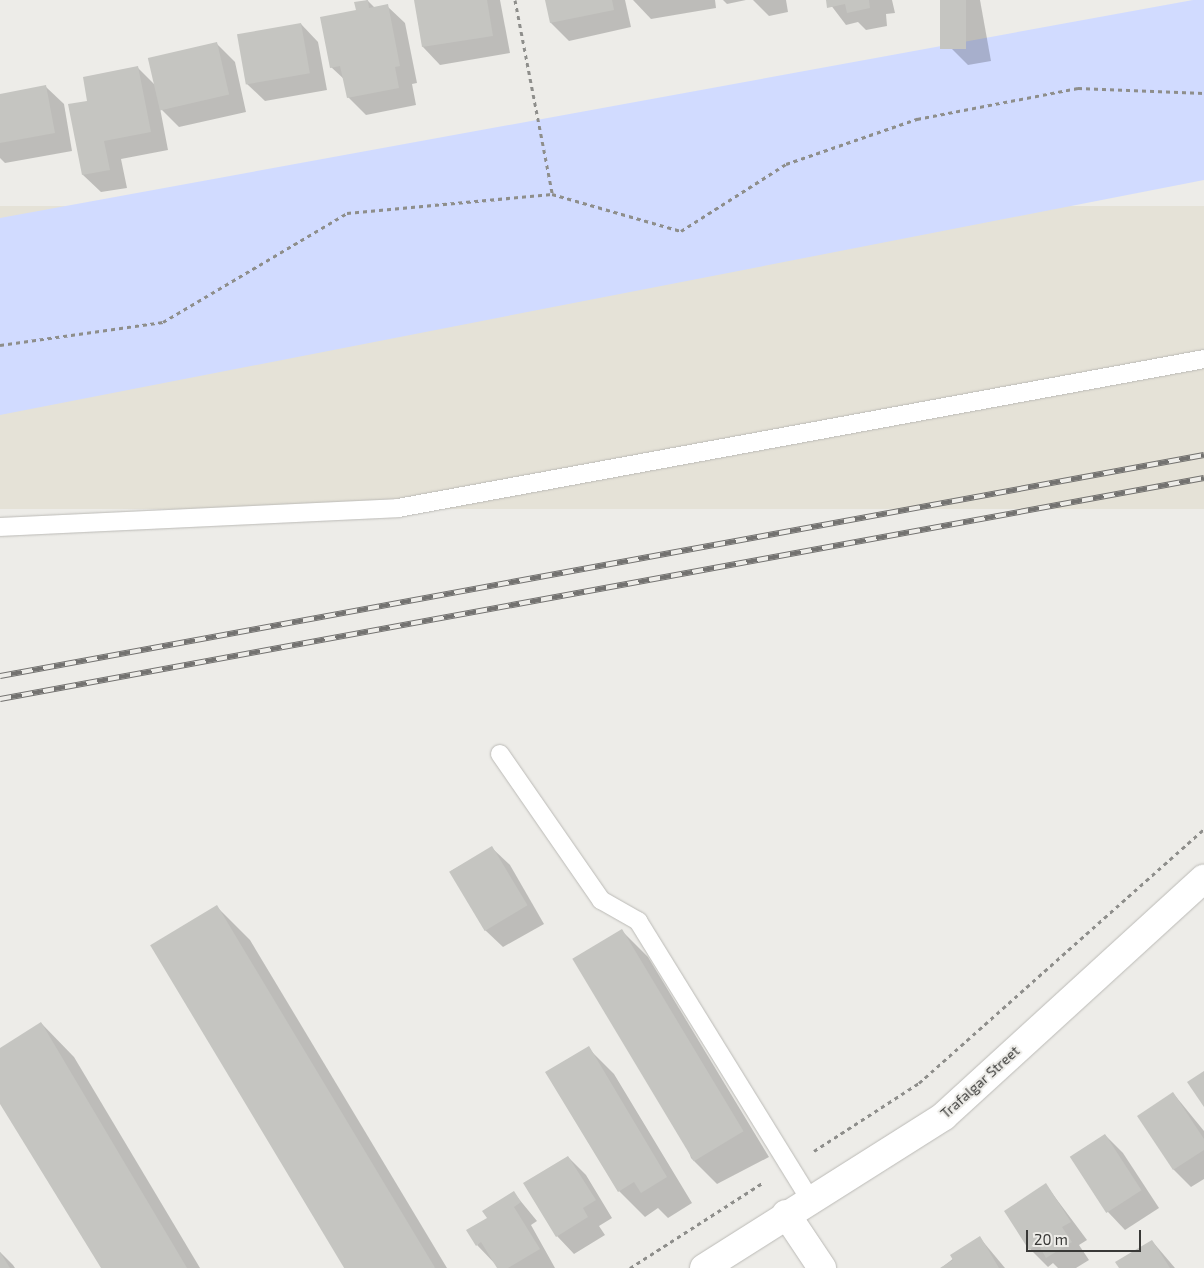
<!DOCTYPE html>
<style>
body{margin:0}
#map{position:relative;width:1204px;height:1268px;overflow:hidden;background:#edece8;font-family:"Exo 2",sans-serif}
div>[style]{position:absolute}
.built>*{inset:0;background:#e5e2d7;transform-origin:0 0}
.green>*{inset:0;background:#d1dbff}
.shadow>*{inset:0;background:#0003}
.building>*{inset:0;background:#c5c5c1;transform-origin:0 0}
.path>*{height:3px;margin-top:-1.5px;transform-origin:0;background:repeating-linear-gradient(90deg,#8e8e8b 0 4px,transparent 0 8px)}
.roads{filter:drop-shadow(0 0 1px #bbbab6) drop-shadow(0 0 1px #bbbab6)}
.lane>*{height:18px;margin:-9px;padding:0 9px;transform-origin:9px;border-radius:9px;background:#fff}
.street>*{height:28px;margin:-14px;padding:0 14px;transform-origin:14px;border-radius:14px;background:#fff}
.secondary>*{height:28px;margin:-14px;padding:0 14px;transform-origin:14px;border-radius:14px;background:#fff}
.rail>*{height:5.5px;margin-top:-2.75px;transform-origin:0;background:repeating-linear-gradient(90deg,#edece8 0 11px,#737270 0 22px);box-sizing:border-box;border-block:1px solid #737270}
span{translate:-50% -50%;white-space:nowrap;text-align:center;line-height:1.15;-webkit-text-stroke:4px #edece8;paint-order:stroke}
.street-label{font-size:14px;color:#393937}
.scale{position:absolute;left:1026px;top:1230px;width:115px;height:22px;box-sizing:border-box;border:2px solid #393937;border-top:0;padding-left:6px;font-size:15px;line-height:18px;white-space:nowrap;color:#393937;-webkit-text-stroke:4px #edece8;paint-order:stroke}
</style>
<div id="map">
<div class="built">
<div style="left:1204px;top:206px;width:303px;height:1225px;rotate:90deg"></div>
</div>
<div class="green">
<div style="clip-path:polygon(1193px 0,1204px 0,1204px 180px,0 415px,0 218px)"></div>
</div>
<div class="shadow">
<div style="clip-path:polygon(367px 0,375px 8px,387px 6px,405px 23px,417px 83px,412px 84px,416px 105px,366px 115px,348px 97px,345px 80px,331px 67px,357px 11px)"></div>
<div style="clip-path:polygon(415px 0,500px 0,510px 53px,440px 65px,423px 47px)"></div>
<div style="clip-path:polygon(546px 0,625px 0,631px 27px,569px 41px,551px 23px)"></div>
<div style="clip-path:polygon(715px 0,716px 8px,651px 19px,633px 0)"></div>
<div style="clip-path:polygon(723px 0,746px 0,727px 4px)"></div>
<div style="clip-path:polygon(753px 0,786px 0,788px 12px,769px 16px)"></div>
<div style="clip-path:polygon(827px 0,892px 0,895px 13px,886px 14px,887px 26px,866px 30px,858px 22px,846px 25px)"></div>
<div style="clip-path:polygon(942px 0,980px 0,991px 61px,968px 65px,950px 47px)"></div>
<div style="clip-path:polygon(301px 24px,318px 42px,327px 90px,265px 101px,247px 84px)"></div>
<div style="clip-path:polygon(217px 44px,235px 62px,246px 112px,179px 127px,160px 108px,168px 150px,121px 159px,127px 188px,101px 192px,83px 175px,89px 102px,137px 67px,155px 85px)"></div>
<div style="clip-path:polygon(46px 87px,64px 104px,72px 151px,5px 163px,0 158px,0 95px)"></div>
<div style="clip-path:polygon(492px 848px,510px 865px,544px 924px,503px 947px,485px 930px,451px 871px)"></div>
<div style="clip-path:polygon(217px 907px,250px 940px,447px 1268px,345px 1268px)"></div>
<div style="clip-path:polygon(622px 931px,648px 957px,769px 1157px,717px 1184px,691px 1158px)"></div>
<div style="clip-path:polygon(41px 1023px,74px 1057px,200px 1268px,103px 1268px,0 1101px,0 1050px)"></div>
<div style="clip-path:polygon(588px 1048px,614px 1074px,692px 1203px,668px 1218px,658px 1208px,645px 1217px,619px 1191px)"></div>
<div style="clip-path:polygon(1173px 1093px,1204px 1131px,1204px 1179px,1191px 1187px,1174px 1170px,1139px 1116px)"></div>
<div style="clip-path:polygon(1105px 1135px,1123px 1153px,1159px 1208px,1125px 1230px,1108px 1212px)"></div>
<div style="clip-path:polygon(568px 1157px,586px 1175px,612px 1218px,599px 1226px,605px 1235px,574px 1254px,557px 1236px)"></div>
<div style="clip-path:polygon(1046px 1185px,1087px 1240px,1079px 1245px,1089px 1260px,1076px 1268px,1058px 1268px,1053px 1263px,1048px 1267px,1030px 1249px)"></div>
<div style="clip-path:polygon(514px 1193px,537px 1221px,531px 1225px,555px 1268px,499px 1268px,477px 1245px)"></div>
<div style="clip-path:polygon(980px 1238px,1005px 1268px,941px 1268px)"></div>
<div style="clip-path:polygon(1152px 1241px,1175px 1268px,1120px 1268px)"></div>
<div style="clip-path:polygon(0 1252px,13px 1265px,15px 1268px,0 1268px)"></div>
</div>
<div class="building">
<div style="clip-path:polygon(368px 0,369px 8px,388px 4px,400px 66px,395px 67px,399px 88px,347px 98px,340px 66px,330px 68px,320px 17px,356px 10px,354px 2px)"></div>
<div style="clip-path:polygon(414px 0,487px 0,493px 36px,422px 47px)"></div>
<div style="clip-path:polygon(545px 0,612px 0,614px 10px,550px 23px)"></div>
<div style="clip-path:polygon(826px 0,869px 0,870px 8px,847px 13px,845px 4px,827px 8px)"></div>
<div style="left:940px;top:0;width:26px;height:49px"></div>
<div style="left:301px;top:23px;width:51px;height:65px;rotate:80deg"></div>
<div style="left:217px;top:42px;width:54px;height:71px;rotate:77deg"></div>
<div style="clip-path:polygon(138px 66px,151px 132px,104px 141px,110px 170px,82px 175px,68px 104px,87px 101px,83px 77px)"></div>
<div style="clip-path:polygon(46px 85px,55px 133px,0 143px,0 94px)"></div>
<div style="left:492px;top:846px;width:69px;height:50px;rotate:59deg"></div>
<div style="left:217px;top:905px;width:423px;height:78px;rotate:59deg"></div>
<div style="left:622px;top:929px;width:236px;height:58px;rotate:59deg"></div>
<div style="clip-path:polygon(41px 1022px,187px 1268px,101px 1268px,0 1104px,0 1048px)"></div>
<div style="clip-path:polygon(589px 1046px,667px 1177px,641px 1193px,634px 1182px,618px 1192px,545px 1072px)"></div>
<div style="clip-path:polygon(1204px 1071px,1204px 1107px,1187px 1082px)"></div>
<div style="clip-path:polygon(1173px 1092px,1204px 1139px,1204px 1150px,1173px 1170px,1137px 1116px)"></div>
<div style="left:1105px;top:1134px;width:67px;height:42px;rotate:57deg"></div>
<div style="clip-path:polygon(568px 1156px,596px 1200px,583px 1208px,588px 1217px,556px 1237px,523px 1183px)"></div>
<div style="clip-path:polygon(1046px 1183px,1071px 1222px,1062px 1227px,1072px 1242px,1046px 1258px,1038px 1244px,1029px 1250px,1004px 1211px)"></div>
<div style="clip-path:polygon(514px 1191px,521px 1202px,514px 1207px,540px 1249px,508px 1268px,497px 1268px,481px 1242px,476px 1246px,466px 1230px,487px 1218px,482px 1211px)"></div>
<div style="clip-path:polygon(980px 1236px,999px 1268px,940px 1268px,953px 1260px,950px 1255px)"></div>
<div style="clip-path:polygon(1152px 1240px,1170px 1268px,1119px 1268px,1115px 1262px)"></div>
<div style="clip-path:polygon(0 1252px,10px 1268px,0 1268px)"></div>
</div>
<div class="path">
<div style="left:515px;top:0;width:197px;rotate:79.1deg"></div>
<div style="left:0;top:345px;width:165px;rotate:-8deg"></div>
<div style="left:163px;top:322px;width:214px;rotate:-30.6deg"></div>
<div style="left:347px;top:213px;width:206px;rotate:-5.3deg"></div>
<div style="left:552px;top:194px;width:134px;rotate:16deg"></div>
<div style="left:681px;top:231px;width:125px;rotate:-32.5deg"></div>
<div style="left:786px;top:164px;width:139px;rotate:-19deg"></div>
<div style="left:917px;top:119px;width:164px;rotate:-10.9deg"></div>
<div style="left:1078px;top:88px;width:126px;rotate:2.3deg"></div>
<div style="left:814px;top:1151px;width:125px;rotate:-32.9deg"></div>
<div style="left:919px;top:1083px;width:382px;rotate:-41.7deg"></div>
<div style="left:630px;top:1268px;width:159px;rotate:-32.7deg"></div>
</div>
<div class="roads">
<div class="lane">
<div style="left:0;top:527px;width:398px;rotate:-2.7deg"></div>
<div style="left:398px;top:508px;width:820px;rotate:-10.47deg"></div>
<div style="left:500px;top:754px;width:178px;rotate:55.3deg"></div>
<div style="left:601px;top:900px;width:43px;rotate:29.6deg"></div>
<div style="left:638px;top:921px;width:328px;rotate:58.3deg"></div>
</div>
<div class="street">
<div style="left:786px;top:1214px;width:65px;rotate:56.3deg"></div>
</div>
<div class="secondary">
<div style="left:704px;top:1268px;width:284px;rotate:-32.3deg"></div>
<div style="left:944px;top:1116px;width:352px;rotate:-42.4deg"></div>
</div>
</div>
<div class="rail">
<div style="left:0;top:676px;width:1224px;rotate:-10.4deg"></div>
<div style="left:0;top:699px;width:1224px;rotate:-10.4deg"></div>
</div>
<div class="street-label">
<span style="left:980px;top:1082px;rotate:-42deg">Trafalgar Street</span>
</div>
<div class="scale">20 m</div>
</div>
